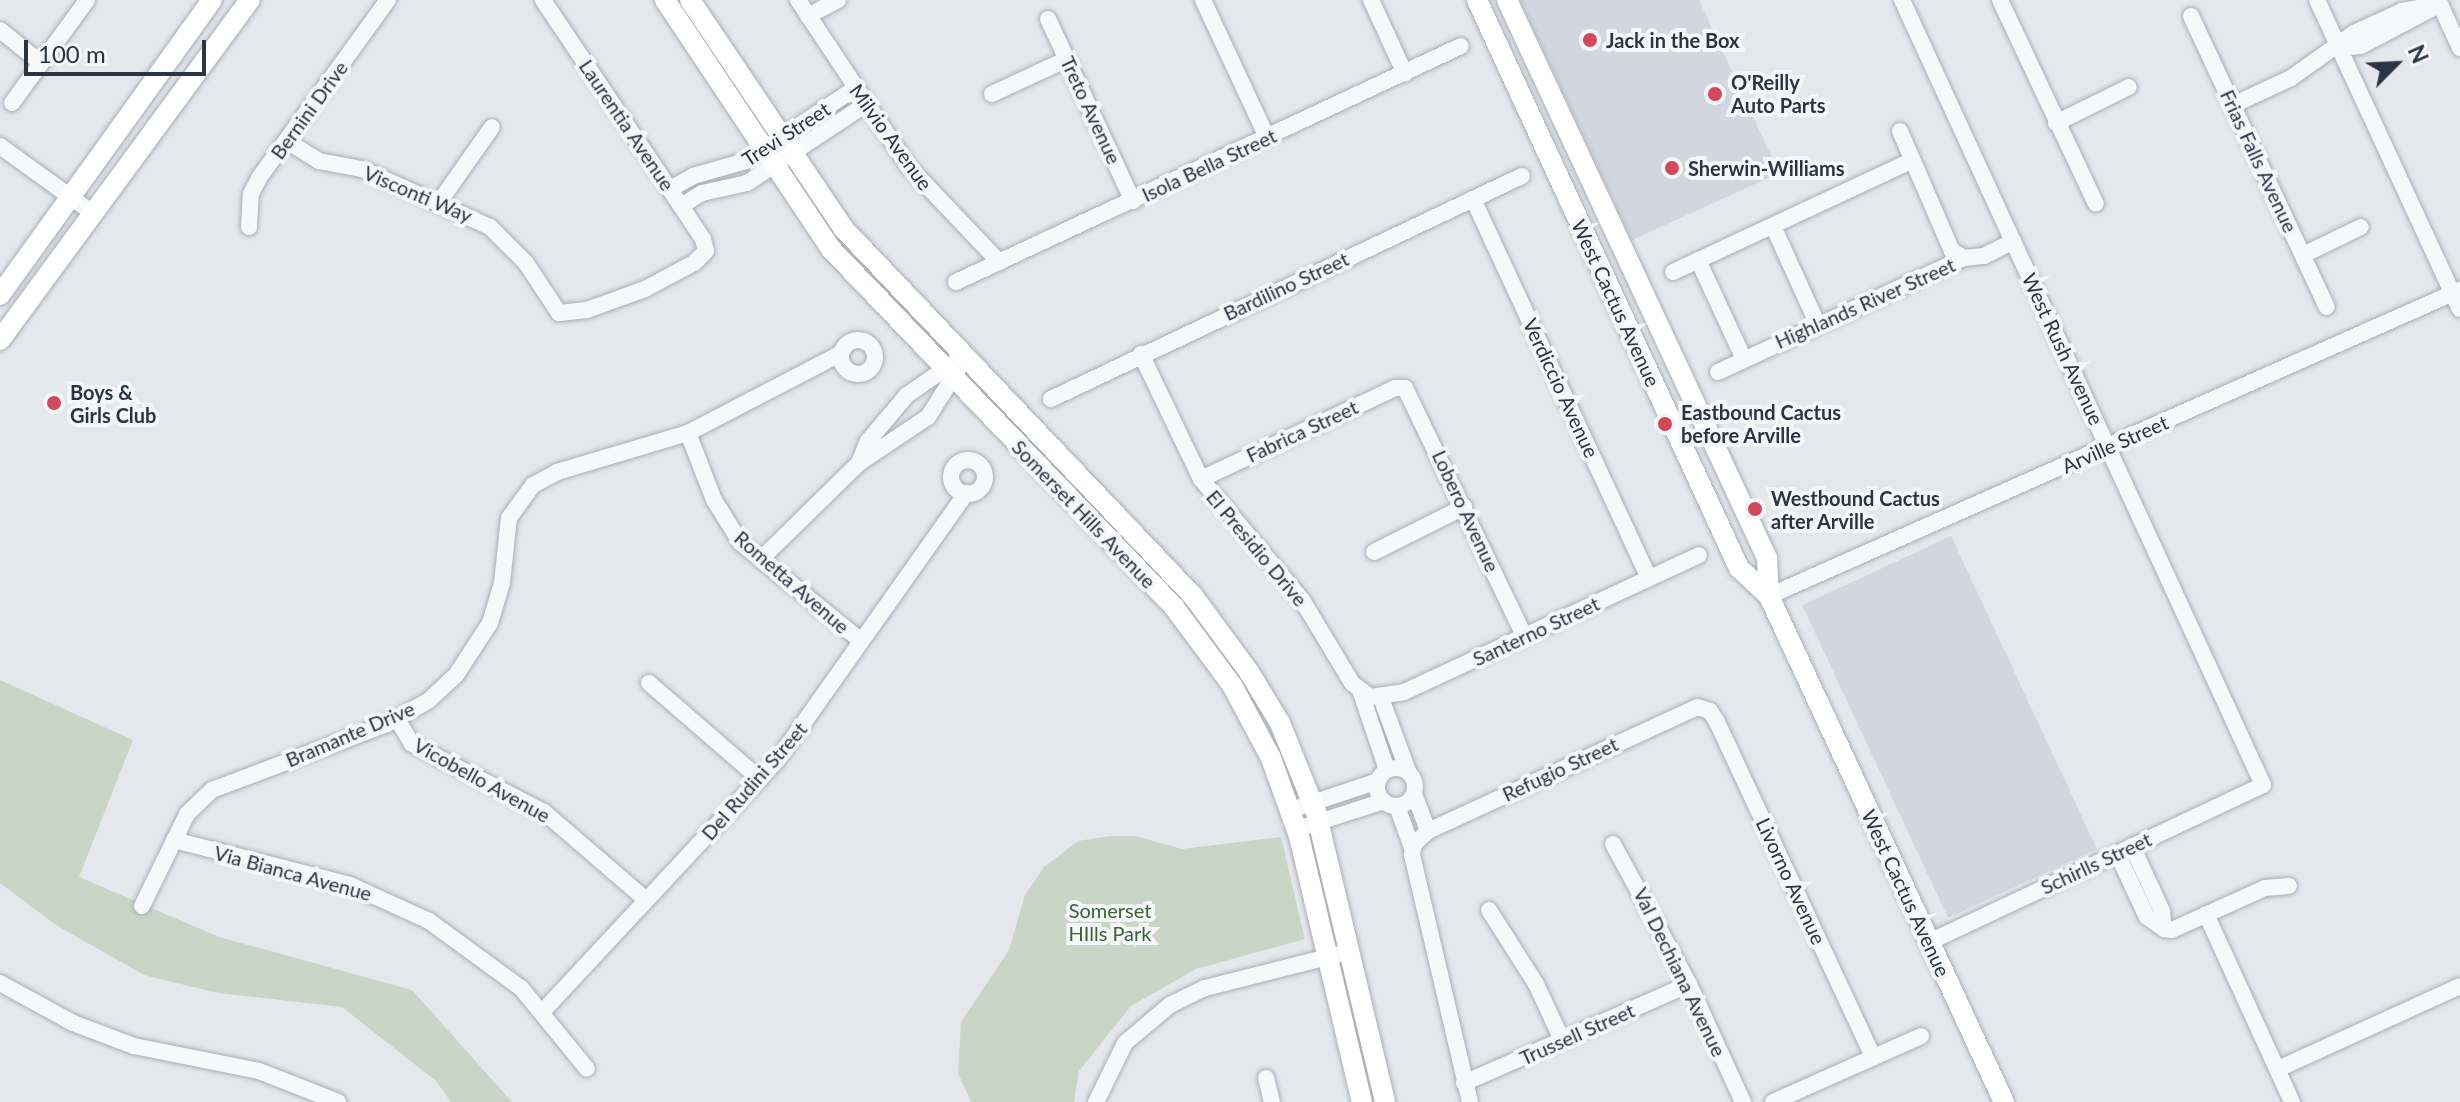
<!DOCTYPE html>
<style>
body{margin:0}
#map{position:relative;width:2460px;height:1102px;overflow:hidden;background:#e4e7ec;font-family:Lato,sans-serif}
div>[style]{position:absolute}
.built>*{inset:0;background:#d2d6de;transform-origin:0 0}
.green>*{inset:0;background:#c9d6c5}
.roads{filter:drop-shadow(0 0 2px #a9aeb7) drop-shadow(0 0 2px #a9aeb7)}
.minor>*{height:16px;margin:-8px;padding:0 8px;transform-origin:8px;border-radius:8px;background:#f7f8fa}
.minor>.ring{margin:-8px;padding:0;box-sizing:content-box;background:none;border:16px solid #f7f8fa;border-radius:50%}
.major>*{height:20px;margin:-10px;padding:0 10px;transform-origin:10px;border-radius:10px;background:#fff}
.dots>*{width:22px;height:22px;translate:-50% -50%;box-sizing:border-box;border:4px solid #f4f6f9;border-radius:50%}
span{translate:-50% -50%;white-space:nowrap;text-align:center;line-height:1.15;-webkit-text-stroke:8px #f4f6f9;paint-order:stroke}
.poi-label{font-size:20px;color:#2b3445;font-weight:700}
.left{translate:0 -50%;text-align:left}
.street-label{font-size:20px;color:#2b3445}
.park-label{font-size:20px;color:#3f6138}
.north{position:absolute;left:2356px;top:24px;width:80px;height:80px;-webkit-text-stroke:6px #f4f6f9;paint-order:stroke;rotate:66deg;font-size:22px;font-weight:700;line-height:32px;text-align:center;color:#2b3445}
.north::after{content:'';display:block;margin:auto;width:28px;height:36px;background:#2b3445;clip-path:polygon(50% 0,100% 100%,50% 72%,0 100%)}
.scale{position:absolute;left:24px;top:40px;width:182px;height:36px;box-sizing:border-box;border:4px solid #2b3445;border-top:0;padding-left:10px;font-size:24px;line-height:28px;white-space:nowrap;color:#2b3445;-webkit-text-stroke:6px #f4f6f9;paint-order:stroke}
</style>
<div id="map">
<div class="built">
<div style="clip-path:polygon(1520px 0,1699px 0,1779px 173px,1632px 240px)"></div>
<div style="left:1951px;top:536px;width:345px;height:164px;rotate:65deg"></div>
</div>
<div class="green">
<div style="clip-path:polygon(0 680px,133px 740px,79px 877px,219px 937px,412px 990px,512px 1102px,451px 1102px,436px 1081px,342px 1007px,218px 993px,144px 975px,56px 925px,0 883px)"></div>
<div style="clip-path:polygon(1110px 836px,1135px 836px,1182px 849px,1281px 837px,1305px 939px,1196px 969px,1131px 1006px,1079px 1071px,1074px 1102px,971px 1102px,958px 1073px,961px 1022px,1009px 950px,1025px 895px,1044px 867px,1078px 841px)"></div>
</div>
<div class="roads">
<div class="minor">
<div style="left:798px;top:0;width:201px;rotate:56.4deg"></div>
<div style="left:909px;top:167px;width:131px;rotate:46.5deg"></div>
<div style="left:1203px;top:0;width:151px;rotate:65deg"></div>
<div style="left:1371px;top:0;width:81px;rotate:65.3deg"></div>
<div style="left:1902px;top:0;width:864px;rotate:65.3deg"></div>
<div style="left:2263px;top:785px;width:369px;rotate:154.8deg"></div>
<div style="left:2000px;top:0;width:225px;rotate:64.8deg"></div>
<div style="left:2317px;top:0;width:340px;rotate:65.2deg"></div>
<div style="left:2438px;top:0;width:53px;rotate:65.4deg"></div>
<div style="left:808px;top:16px;width:34px;rotate:-28deg"></div>
<div style="left:2191px;top:16px;width:321px;rotate:65deg"></div>
<div style="left:1048px;top:19px;width:201px;rotate:65deg"></div>
<div style="left:0;top:30px;width:53px;rotate:38.8deg"></div>
<div style="left:2339px;top:48px;width:22px;rotate:-5deg"></div>
<div style="left:2361px;top:46px;width:81px;rotate:-27.8deg"></div>
<div style="left:992px;top:94px;width:83px;rotate:-25deg"></div>
<div style="left:12px;top:103px;width:127px;rotate:-53.9deg"></div>
<div style="left:2233px;top:105px;width:64px;rotate:-25deg"></div>
<div style="left:2291px;top:78px;width:77px;rotate:-35.5deg"></div>
<div style="left:2354px;top:33px;width:53px;rotate:-24.6deg"></div>
<div style="left:2402px;top:11px;width:39px;rotate:-10deg"></div>
<div style="left:2056px;top:123px;width:81px;rotate:-26.3deg"></div>
<div style="left:1900px;top:131px;width:131px;rotate:66.6deg"></div>
<div style="left:1952px;top:251px;width:14px;rotate:30deg"></div>
<div style="left:287px;top:141px;width:38px;rotate:32deg"></div>
<div style="left:319px;top:161px;width:44px;rotate:10.5deg"></div>
<div style="left:362px;top:169px;width:141px;rotate:24.4deg"></div>
<div style="left:490px;top:227px;width:51px;rotate:45deg"></div>
<div style="left:526px;top:263px;width:60px;rotate:56.6deg"></div>
<div style="left:559px;top:313px;width:28px;rotate:-6deg"></div>
<div style="left:587px;top:310px;width:62px;rotate:-19.9deg"></div>
<div style="left:645px;top:289px;width:55px;rotate:-28deg"></div>
<div style="left:694px;top:263px;width:17px;rotate:-45deg"></div>
<div style="left:706px;top:251px;width:12px;rotate:-104deg"></div>
<div style="left:703px;top:239px;width:288px;rotate:-123.8deg"></div>
<div style="left:0;top:146px;width:116px;rotate:35.9deg"></div>
<div style="left:670px;top:189px;width:26px;rotate:-29deg"></div>
<div style="left:693px;top:176px;width:55px;rotate:-15.8deg"></div>
<div style="left:746px;top:161px;width:130px;rotate:-33.7deg"></div>
<div style="left:1473px;top:199px;width:418px;rotate:65.1deg"></div>
<div style="left:440px;top:201px;width:90px;rotate:-54.9deg"></div>
<div style="left:681px;top:206px;width:25px;rotate:-32deg"></div>
<div style="left:702px;top:193px;width:46px;rotate:-12.5deg"></div>
<div style="left:747px;top:183px;width:141px;rotate:-33.5deg"></div>
<div style="left:1773px;top:226px;width:109px;rotate:65.6deg"></div>
<div style="left:249px;top:227px;width:33px;rotate:-87deg"></div>
<div style="left:251px;top:194px;width:18px;rotate:-63deg"></div>
<div style="left:259px;top:178px;width:220px;rotate:-54.1deg"></div>
<div style="left:2303px;top:255px;width:64px;rotate:-25.8deg"></div>
<div style="left:1698px;top:260px;width:109px;rotate:65.1deg"></div>
<div style="left:1673px;top:272px;width:263px;rotate:-25deg"></div>
<div style="left:956px;top:282px;width:557px;rotate:-25.05deg"></div>
<div class="ring" style="left:841px;top:340px;width:18px;height:18px"></div>
<div style="left:1141px;top:354px;width:139px;rotate:64.4deg"></div>
<div style="left:1201px;top:479px;width:158px;rotate:50.1deg"></div>
<div style="left:1302px;top:600px;width:97px;rotate:58.9deg"></div>
<div style="left:1352px;top:683px;width:23px;rotate:38deg"></div>
<div style="left:1370px;top:697px;width:34px;rotate:-8deg"></div>
<div style="left:1404px;top:692px;width:325px;rotate:-24.9deg"></div>
<div style="left:1718px;top:372px;width:271px;rotate:-24.9deg"></div>
<div style="left:1964px;top:258px;width:20px;rotate:-6deg"></div>
<div style="left:1984px;top:256px;width:33px;rotate:-27deg"></div>
<div style="left:1051px;top:399px;width:521px;rotate:-25.34deg"></div>
<div style="left:688px;top:433px;width:72px;rotate:68.8deg"></div>
<div style="left:714px;top:500px;width:51px;rotate:57.9deg"></div>
<div style="left:741px;top:543px;width:154px;rotate:39.2deg"></div>
<div class="ring" style="left:951px;top:460px;width:18px;height:18px"></div>
<div style="left:859px;top:463px;width:24px;rotate:-68deg"></div>
<div style="left:868px;top:441px;width:60px;rotate:-49.7deg"></div>
<div style="left:907px;top:395px;width:58px;rotate:-34.5deg"></div>
<div style="left:1201px;top:479px;width:214px;rotate:-25.1deg"></div>
<div style="left:1395px;top:388px;width:10px"></div>
<div style="left:1405px;top:388px;width:276px;rotate:64.3deg"></div>
<div style="left:1374px;top:552px;width:101px;rotate:-26.6deg"></div>
<div style="left:761px;top:559px;width:137px;rotate:-44.4deg"></div>
<div style="left:859px;top:463px;width:83px;rotate:-33.7deg"></div>
<div style="left:928px;top:417px;width:70px;rotate:-57.9deg"></div>
<div style="left:1769px;top:596px;width:756px;rotate:-23.89deg"></div>
<div style="left:649px;top:683px;width:147px;rotate:40.9deg"></div>
<div style="left:1361px;top:693px;width:81px;rotate:71.3deg"></div>
<div style="left:1381px;top:698px;width:78px;rotate:69.7deg"></div>
<div style="left:397px;top:719px;width:29px;rotate:59deg"></div>
<div style="left:412px;top:744px;width:148px;rotate:27.3deg"></div>
<div style="left:544px;top:812px;width:133px;rotate:40.7deg"></div>
<div class="ring" style="left:1377px;top:768px;width:22px;height:22px"></div>
<div style="left:1414px;top:794px;width:40px;rotate:69deg"></div>
<div style="left:1397px;top:806px;width:45px;rotate:70.3deg"></div>
<div style="left:1291px;top:810px;width:92px;rotate:-18.4deg"></div>
<div style="left:1297px;top:829px;width:91px;rotate:-17.8deg"></div>
<div style="left:174px;top:840px;width:182px;rotate:14.3deg"></div>
<div style="left:350px;top:885px;width:87px;rotate:24.5deg"></div>
<div style="left:429px;top:921px;width:114px;rotate:36.1deg"></div>
<div style="left:521px;top:988px;width:104px;rotate:50.8deg"></div>
<div style="left:1613px;top:844px;width:159px;rotate:61.5deg"></div>
<div style="left:1689px;top:984px;width:130px;rotate:65.4deg"></div>
<div style="left:2132px;top:846px;width:72px;rotate:65.2deg"></div>
<div style="left:2162px;top:911px;width:18px;rotate:84deg"></div>
<div style="left:2117px;top:853px;width:71px;rotate:64.9deg"></div>
<div style="left:2147px;top:917px;width:21px;rotate:35deg"></div>
<div style="left:2164px;top:929px;width:8px;rotate:7deg"></div>
<div style="left:2172px;top:930px;width:102px;rotate:-24.3deg"></div>
<div style="left:2265px;top:888px;width:24px;rotate:-5deg"></div>
<div style="left:142px;top:906px;width:102px;rotate:-63.9deg"></div>
<div style="left:187px;top:814px;width:35px;rotate:-44deg"></div>
<div style="left:212px;top:790px;width:187px;rotate:-20.7deg"></div>
<div style="left:387px;top:724px;width:47px;rotate:-29.3deg"></div>
<div style="left:428px;top:701px;width:38px;rotate:-43deg"></div>
<div style="left:456px;top:675px;width:62px;rotate:-56.8deg"></div>
<div style="left:490px;top:623px;width:42px;rotate:-73.3deg"></div>
<div style="left:502px;top:583px;width:65px;rotate:-83.9deg"></div>
<div style="left:509px;top:518px;width:41px;rotate:-54deg"></div>
<div style="left:533px;top:485px;width:27px;rotate:-28deg"></div>
<div style="left:557px;top:472px;width:137px;rotate:-16.6deg"></div>
<div style="left:688px;top:433px;width:171px;rotate:-27.5deg"></div>
<div style="left:1489px;top:910px;width:88px;rotate:57.6deg"></div>
<div style="left:1536px;top:984px;width:62px;rotate:65.1deg"></div>
<div style="left:2206px;top:914px;width:207px;rotate:65.4deg"></div>
<div style="left:0;top:983px;width:83px;rotate:28.7deg"></div>
<div style="left:73px;top:1023px;width:65px;rotate:20.7deg"></div>
<div style="left:134px;top:1046px;width:127px;rotate:11.3deg"></div>
<div style="left:259px;top:1071px;width:85px;rotate:21.4deg"></div>
<div style="left:544px;top:1010px;width:343px;rotate:-47deg"></div>
<div style="left:778px;top:759px;width:326px;rotate:-54.7deg"></div>
<div style="left:2278px;top:1069px;width:200px;rotate:-24.5deg"></div>
<div style="left:1266px;top:1078px;width:25px;rotate:76deg"></div>
<div style="left:1464px;top:1083px;width:246px;rotate:-23.7deg"></div>
<div style="left:1096px;top:1102px;width:66px;rotate:-63.8deg"></div>
<div style="left:1125px;top:1043px;width:59px;rotate:-40.2deg"></div>
<div style="left:1170px;top:1005px;width:39px;rotate:-26deg"></div>
<div style="left:1205px;top:988px;width:138px;rotate:-14.2deg"></div>
<div style="left:1470px;top:1102px;width:254px;rotate:-103.2deg"></div>
<div style="left:1412px;top:855px;width:11px;rotate:-80deg"></div>
<div style="left:1414px;top:844px;width:19px;rotate:-43deg"></div>
<div style="left:1428px;top:831px;width:296px;rotate:-24.7deg"></div>
<div style="left:1697px;top:707px;width:14px;rotate:17deg"></div>
<div style="left:1710px;top:711px;width:13px;rotate:58deg"></div>
<div style="left:1717px;top:722px;width:370px;rotate:65deg"></div>
<div style="left:1773px;top:1102px;width:162px;rotate:-24deg"></div>
</div>
<div class="major">
<div style="left:665px;top:0;width:299px;rotate:56.3deg"></div>
<div style="left:831px;top:249px;width:496px;rotate:46.2deg"></div>
<div style="left:1174px;top:607px;width:97px;rotate:53.4deg"></div>
<div style="left:1232px;top:685px;width:83px;rotate:61.9deg"></div>
<div style="left:1271px;top:758px;width:83px;rotate:70.3deg"></div>
<div style="left:1299px;top:836px;width:273px;rotate:76.7deg"></div>
<div style="left:690px;top:0;width:275px;rotate:56.1deg"></div>
<div style="left:843px;top:228px;width:508px;rotate:46.44deg"></div>
<div style="left:1193px;top:596px;width:94px;rotate:53.6deg"></div>
<div style="left:1249px;top:672px;width:60px;rotate:58.7deg"></div>
<div style="left:1280px;top:723px;width:96px;rotate:68deg"></div>
<div style="left:1316px;top:812px;width:298px;rotate:76.6deg"></div>
<div style="left:1477px;top:0;width:626px;rotate:65.24deg"></div>
<div style="left:1739px;top:568px;width:41px;rotate:43deg"></div>
<div style="left:1507px;top:0;width:616px;rotate:65.02deg"></div>
<div style="left:1767px;top:558px;width:38px;rotate:87deg"></div>
<div style="left:1769px;top:596px;width:558px;rotate:65.09deg"></div>
<div style="left:0;top:295px;width:363px;rotate:-54.3deg"></div>
<div style="left:0;top:340px;width:422px;rotate:-53.7deg"></div>
</div>
</div>
<div class="dots">
<div style="left:1590px;top:40px;background:#d1495b"></div>
<div style="left:1715px;top:94px;background:#d1495b"></div>
<div style="left:1672px;top:168px;background:#d1495b"></div>
<div style="left:54px;top:403px;background:#d1495b"></div>
<div style="left:1665px;top:424px;background:#d1495b"></div>
<div style="left:1755px;top:509px;background:#d1495b"></div>
</div>
<div class="poi-label">
<span class="left" style="left:1606px;top:40px">Jack in the Box</span>
<span class="left" style="left:1731px;top:94px">O'Reilly<br>Auto Parts</span>
<span class="left" style="left:1688px;top:168px">Sherwin-Williams</span>
<span class="left" style="left:70px;top:404px">Boys &amp;<br>Girls Club</span>
<span class="left" style="left:1681px;top:424px">Eastbound Cactus<br>before Arville</span>
<span class="left" style="left:1771px;top:510px">Westbound Cactus<br>after Arville</span>
</div>
<div class="street-label">
<span style="left:309px;top:110px;rotate:-54deg">Bernini Drive</span>
<span style="left:1091px;top:110px;rotate:65deg">Treto Avenue</span>
<span style="left:627px;top:125px;rotate:56deg">Laurentia Avenue</span>
<span style="left:786px;top:134px;rotate:-33deg">Trevi Street</span>
<span style="left:891px;top:137px;rotate:54deg">Milvio Avenue</span>
<span style="left:2259px;top:161px;rotate:65deg">Frias Falls Avenue</span>
<span style="left:1209px;top:165px;rotate:-25deg">Isola Bella Street</span>
<span style="left:418px;top:194px;rotate:23deg">Visconti Way</span>
<span style="left:1286px;top:286px;rotate:-25deg">Bardilino Street</span>
<span style="left:1616px;top:303px;rotate:65deg">West Cactus Avenue</span>
<span style="left:1865px;top:303px;rotate:-24deg">Highlands River Street</span>
<span style="left:2063px;top:349px;rotate:65deg">West Rush Avenue</span>
<span style="left:1561px;top:388px;rotate:65deg">Verdiccio Avenue</span>
<span style="left:1302px;top:431px;rotate:-25deg">Fabrica Street</span>
<span style="left:2115px;top:444px;rotate:-24deg">Arville Street</span>
<span style="left:1466px;top:511px;rotate:65deg">Lobero Avenue</span>
<span style="left:1084px;top:514px;rotate:46deg">Somerset Hills Avenue</span>
<span style="left:1257px;top:548px;rotate:50deg">El Presidio Drive</span>
<span style="left:792px;top:582px;rotate:41deg">Rometta Avenue</span>
<span style="left:1536px;top:631px;rotate:-25deg">Santerno Street</span>
<span style="left:350px;top:734px;rotate:-23deg">Bramante Drive</span>
<span style="left:1560px;top:769px;rotate:-25deg">Refugio Street</span>
<span style="left:482px;top:780px;rotate:29deg">Vicobello Avenue</span>
<span style="left:754px;top:781px;rotate:-49deg">Del Rudini Street</span>
<span style="left:2096px;top:863px;rotate:-25deg">Schirlls Street</span>
<span style="left:293px;top:873px;rotate:15deg">Via Bianca Avenue</span>
<span style="left:1791px;top:881px;rotate:65deg">Livorno Avenue</span>
<span style="left:1906px;top:893px;rotate:65deg">West Cactus Avenue</span>
<span style="left:1680px;top:972px;rotate:64deg">Val Dechiana Avenue</span>
<span style="left:1577px;top:1034px;rotate:-24deg">Trussell Street</span>
</div>
<div class="park-label">
<span style="left:1110px;top:922px">Somerset<br>HIlls Park</span>
</div>
<div class="north">N</div>
<div class="scale">100 m</div>
</div>
